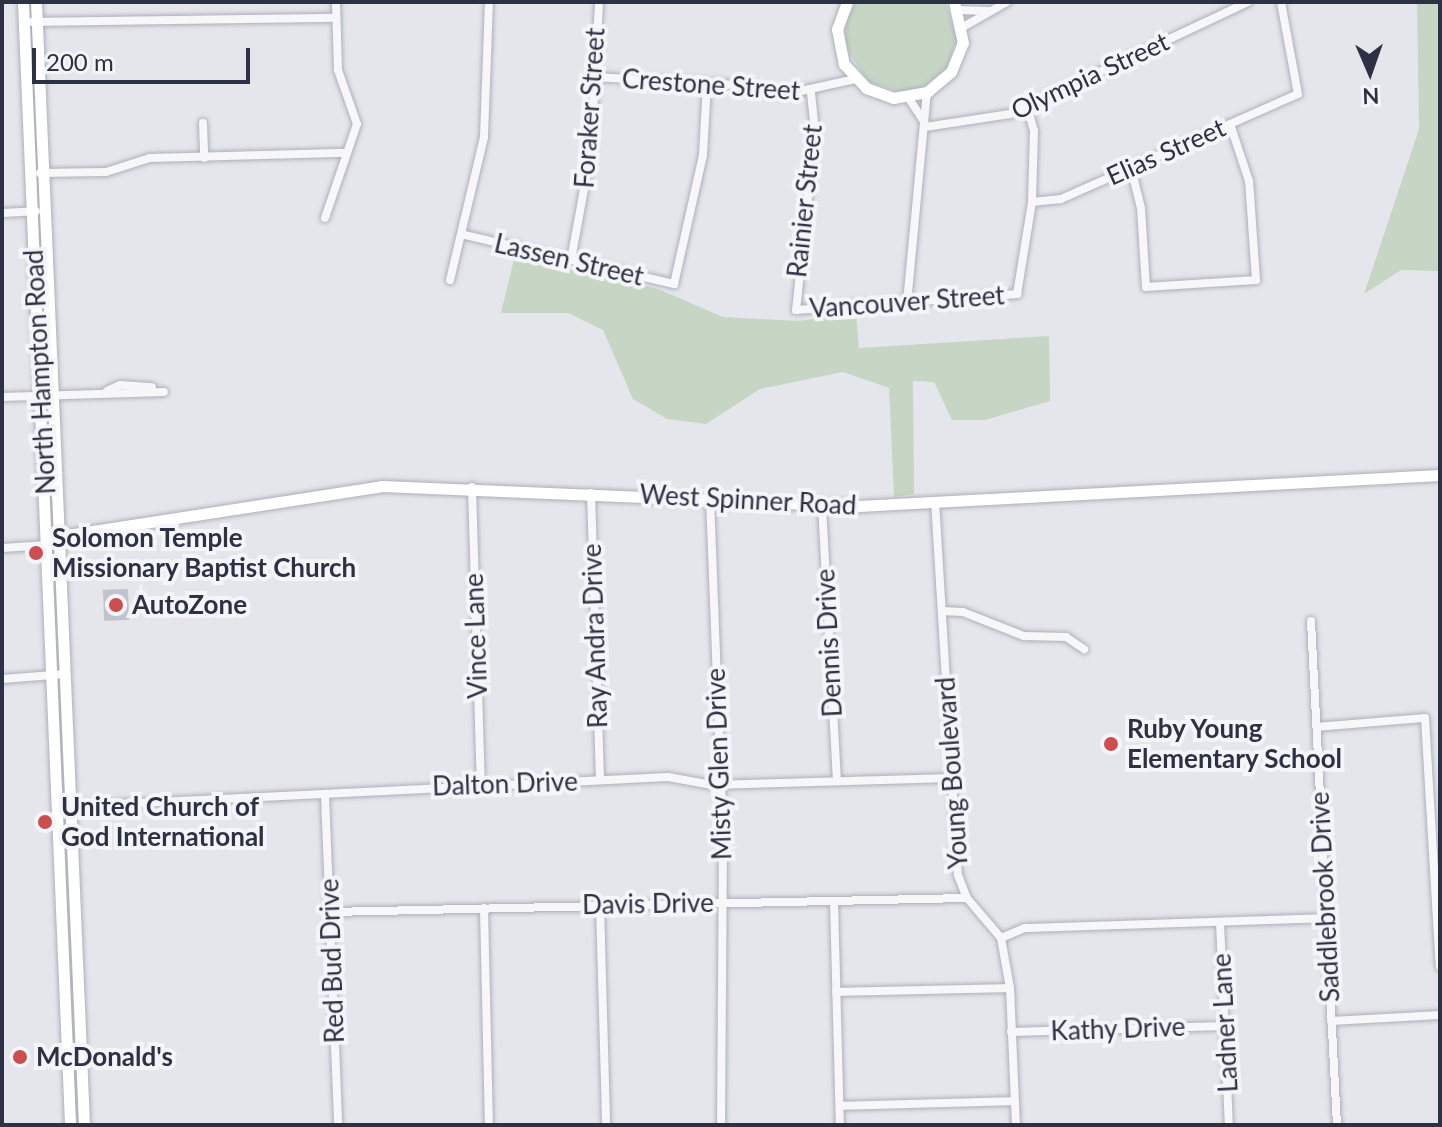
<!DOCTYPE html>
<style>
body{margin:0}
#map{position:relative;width:1442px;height:1127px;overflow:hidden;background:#e4e6eb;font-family:Lato,sans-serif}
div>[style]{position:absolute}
.green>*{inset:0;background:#c7d5c5}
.building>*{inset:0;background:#c1c4ce;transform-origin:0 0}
.round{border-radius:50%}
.roads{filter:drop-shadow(0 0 2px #adb0b9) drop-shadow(0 0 2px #adb0b9)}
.street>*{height:8px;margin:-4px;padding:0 4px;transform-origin:4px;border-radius:4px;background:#f7f7fa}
.secondary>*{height:11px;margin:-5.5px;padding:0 5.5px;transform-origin:5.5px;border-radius:5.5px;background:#fff}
.dots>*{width:22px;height:22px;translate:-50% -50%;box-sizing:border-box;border:4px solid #f4f5f9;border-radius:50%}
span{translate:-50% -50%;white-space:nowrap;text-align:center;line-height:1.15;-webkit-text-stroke:8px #f4f5f9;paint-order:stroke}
.street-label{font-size:26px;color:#2c3144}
.poi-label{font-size:26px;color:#2c3144;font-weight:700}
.left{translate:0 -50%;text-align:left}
.frame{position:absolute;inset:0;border:4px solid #2c3144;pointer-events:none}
.north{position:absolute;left:1330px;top:32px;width:80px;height:80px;-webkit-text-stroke:6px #f4f5f9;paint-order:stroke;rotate:178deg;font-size:22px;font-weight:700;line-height:32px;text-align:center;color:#2c3144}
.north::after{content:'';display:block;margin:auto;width:28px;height:36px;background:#2c3144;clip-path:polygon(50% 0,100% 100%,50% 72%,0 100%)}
.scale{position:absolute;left:32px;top:48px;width:218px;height:36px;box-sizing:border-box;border:4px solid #2c3144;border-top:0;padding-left:10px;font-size:24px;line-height:28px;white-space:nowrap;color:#2c3144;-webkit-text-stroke:6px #f4f5f9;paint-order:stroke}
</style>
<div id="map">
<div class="green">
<div style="clip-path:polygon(856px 2px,945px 2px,957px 38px,947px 68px,923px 87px,900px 92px,869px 82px,846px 49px,845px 24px)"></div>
<div style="clip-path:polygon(1417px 2px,1440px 2px,1440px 271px,1401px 270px,1364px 294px,1419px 129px)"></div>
<div style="clip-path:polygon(515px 255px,658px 289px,723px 317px,798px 321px,856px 314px,859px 348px,1049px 336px,1050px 401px,985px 420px,952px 420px,934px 382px,913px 381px,914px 494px,894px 497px,889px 388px,843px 372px,760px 389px,706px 424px,667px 419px,633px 399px,603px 330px,568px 313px,501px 313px)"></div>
</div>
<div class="building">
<div style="left:128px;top:589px;width:31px;height:25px;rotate:88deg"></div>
<div class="round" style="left:9px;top:1046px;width:22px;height:22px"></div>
</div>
<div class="roads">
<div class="street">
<div style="left:958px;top:10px;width:30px;rotate:2deg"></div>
<div style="left:32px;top:22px;width:303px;rotate:-0.8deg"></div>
<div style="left:963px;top:27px;width:51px;rotate:-29.6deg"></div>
<div style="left:594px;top:77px;width:142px;rotate:3.2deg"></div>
<div style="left:736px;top:85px;width:48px;rotate:12deg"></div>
<div style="left:783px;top:95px;width:74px;rotate:-12.5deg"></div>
<div style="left:811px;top:93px;width:37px;rotate:84deg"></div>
<div style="left:815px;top:130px;width:181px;rotate:96deg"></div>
<div style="left:796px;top:310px;width:222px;rotate:-4.1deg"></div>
<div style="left:1017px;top:294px;width:93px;rotate:-80.7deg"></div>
<div style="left:1032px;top:202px;width:71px;rotate:-88.4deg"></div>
<div style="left:1034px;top:131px;width:25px;rotate:-106deg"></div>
<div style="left:908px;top:97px;width:30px;rotate:57deg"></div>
<div style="left:203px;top:123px;width:35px;rotate:88deg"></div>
<div style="left:925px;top:127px;width:86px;rotate:-8.7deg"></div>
<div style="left:1010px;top:114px;width:263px;rotate:-25.2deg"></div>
<div style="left:1131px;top:168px;width:41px;rotate:76deg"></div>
<div style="left:1141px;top:208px;width:79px;rotate:86.4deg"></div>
<div style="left:1146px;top:287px;width:110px;rotate:-3.6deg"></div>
<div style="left:1256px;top:280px;width:99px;rotate:-94deg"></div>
<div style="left:1249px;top:181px;width:60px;rotate:-108.4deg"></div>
<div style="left:40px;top:173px;width:66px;rotate:-0.9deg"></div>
<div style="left:106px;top:172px;width:46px;rotate:-17.7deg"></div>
<div style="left:150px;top:158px;width:197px;rotate:-1.5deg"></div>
<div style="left:1032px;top:202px;width:29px;rotate:-6deg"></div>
<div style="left:1061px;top:199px;width:259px;rotate:-23.9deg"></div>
<div style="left:1298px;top:94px;width:94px;rotate:-100.5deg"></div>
<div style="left:2px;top:213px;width:34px;rotate:-3deg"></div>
<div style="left:325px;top:218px;width:99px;rotate:-71.2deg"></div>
<div style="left:357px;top:124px;width:57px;rotate:-109.4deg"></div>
<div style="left:338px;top:70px;width:68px;rotate:-91.7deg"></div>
<div style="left:465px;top:235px;width:215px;rotate:13.2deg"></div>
<div style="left:674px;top:284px;width:132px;rotate:-77.3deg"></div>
<div style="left:703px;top:155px;width:71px;rotate:-86.8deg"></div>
<div style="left:571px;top:260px;width:111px;rotate:-79.6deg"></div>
<div style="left:591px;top:151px;width:149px;rotate:-86.9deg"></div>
<div style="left:450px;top:280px;width:147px;rotate:-76.6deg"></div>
<div style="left:484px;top:137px;width:135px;rotate:-87.9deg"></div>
<div style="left:907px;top:303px;width:212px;rotate:-84.6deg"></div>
<div style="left:107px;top:391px;width:14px;rotate:-25deg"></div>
<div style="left:120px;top:385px;width:32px;rotate:4deg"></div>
<div style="left:2px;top:397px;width:162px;rotate:-1.8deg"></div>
<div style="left:472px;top:487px;width:297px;rotate:88.3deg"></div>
<div style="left:591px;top:493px;width:287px;rotate:88.2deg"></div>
<div style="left:710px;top:498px;width:346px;rotate:87.8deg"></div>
<div style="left:723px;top:844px;width:281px;rotate:90.4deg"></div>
<div style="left:935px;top:501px;width:375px;rotate:86.5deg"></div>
<div style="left:958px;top:875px;width:25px;rotate:69deg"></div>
<div style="left:967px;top:898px;width:52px;rotate:49.6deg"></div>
<div style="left:1001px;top:938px;width:51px;rotate:79.8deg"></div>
<div style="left:1010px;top:988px;width:137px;rotate:87.5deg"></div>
<div style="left:822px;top:505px;width:276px;rotate:86.9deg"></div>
<div style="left:2px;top:548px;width:46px;rotate:-3.7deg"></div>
<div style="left:48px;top:545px;width:15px;rotate:-37deg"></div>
<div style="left:942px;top:611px;width:21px;rotate:3deg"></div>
<div style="left:963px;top:612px;width:66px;rotate:21.5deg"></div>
<div style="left:1024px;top:636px;width:42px;rotate:1.4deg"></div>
<div style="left:1066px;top:637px;width:22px;rotate:34deg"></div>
<div style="left:1311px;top:621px;width:505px;rotate:87.05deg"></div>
<div style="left:2px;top:679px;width:64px;rotate:-4.5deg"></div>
<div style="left:1317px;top:727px;width:108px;rotate:-4.8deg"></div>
<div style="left:1425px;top:718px;width:249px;rotate:86.6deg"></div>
<div style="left:325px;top:796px;width:329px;rotate:87.7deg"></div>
<div style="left:59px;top:807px;width:610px;rotate:-2.82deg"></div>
<div style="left:668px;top:777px;width:45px;rotate:10.3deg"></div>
<div style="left:712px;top:785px;width:239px;rotate:-1.7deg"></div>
<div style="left:834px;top:901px;width:224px;rotate:88.5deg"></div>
<div style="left:600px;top:905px;width:220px;rotate:88.4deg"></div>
<div style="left:484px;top:908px;width:217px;rotate:88.7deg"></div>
<div style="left:330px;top:912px;width:637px;rotate:-1.26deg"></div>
<div style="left:1220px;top:922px;width:203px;rotate:87.5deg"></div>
<div style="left:1001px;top:938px;width:26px;rotate:-23deg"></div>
<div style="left:1025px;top:928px;width:301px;rotate:-1.9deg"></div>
<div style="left:836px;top:992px;width:174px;rotate:-1.3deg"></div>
<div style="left:1331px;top:1021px;width:109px;rotate:-3.2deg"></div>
<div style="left:1011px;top:1032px;width:214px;rotate:-1.6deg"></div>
<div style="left:840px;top:1106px;width:174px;rotate:-1.6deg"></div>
</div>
<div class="secondary">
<div style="left:23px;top:2px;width:1124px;rotate:87.6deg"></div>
<div style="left:36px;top:2px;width:1124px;rotate:87.55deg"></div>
<div style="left:847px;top:2px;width:29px;rotate:110deg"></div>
<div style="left:837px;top:29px;width:36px;rotate:79deg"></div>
<div style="left:844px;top:64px;width:33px;rotate:47deg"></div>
<div style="left:866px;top:88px;width:29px;rotate:20deg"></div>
<div style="left:893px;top:98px;width:35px;rotate:-10deg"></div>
<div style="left:927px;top:92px;width:31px;rotate:-40deg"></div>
<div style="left:951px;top:72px;width:31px;rotate:-68deg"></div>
<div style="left:963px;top:43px;width:42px;rotate:-102.4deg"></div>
<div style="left:60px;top:536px;width:326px;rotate:-8.8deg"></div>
<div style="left:382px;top:486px;width:476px;rotate:2.4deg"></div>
<div style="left:858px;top:506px;width:583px;rotate:-3.05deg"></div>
</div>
</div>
<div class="dots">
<div style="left:36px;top:553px;background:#cc4e4e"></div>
<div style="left:116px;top:605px;background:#cc4e4e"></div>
<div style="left:1111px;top:744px;background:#cc4e4e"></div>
<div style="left:45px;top:822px;background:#cc4e4e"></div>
<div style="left:20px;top:1057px;background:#cc4e4e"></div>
</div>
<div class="street-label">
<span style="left:1090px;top:76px;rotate:-25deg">Olympia Street</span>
<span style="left:711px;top:85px;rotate:4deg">Crestone Street</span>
<span style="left:590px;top:108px;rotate:-86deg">Foraker Street</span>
<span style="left:1166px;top:152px;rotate:-24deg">Elias Street</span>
<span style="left:805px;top:201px;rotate:-84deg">Rainier Street</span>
<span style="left:569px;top:260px;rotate:13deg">Lassen Street</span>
<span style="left:907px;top:302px;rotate:-4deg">Vancouver Street</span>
<span style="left:40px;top:372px;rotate:-93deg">North Hampton Road</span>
<span style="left:748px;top:500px;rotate:3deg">West Spinner Road</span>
<span style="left:476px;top:636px;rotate:-92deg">Vince Lane</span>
<span style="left:595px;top:636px;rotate:-92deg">Ray Andra Drive</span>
<span style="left:829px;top:643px;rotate:-93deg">Dennis Drive</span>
<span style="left:719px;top:764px;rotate:-92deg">Misty Glen Drive</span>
<span style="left:952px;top:773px;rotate:-94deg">Young Boulevard</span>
<span style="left:505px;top:784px;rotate:-2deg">Dalton Drive</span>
<span style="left:1325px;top:897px;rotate:-93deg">Saddlebrook Drive</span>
<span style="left:648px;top:904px;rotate:-1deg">Davis Drive</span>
<span style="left:332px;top:961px;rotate:-92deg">Red Bud Drive</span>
<span style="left:1225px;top:1023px;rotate:-93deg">Ladner Lane</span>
<span style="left:1118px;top:1029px;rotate:-2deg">Kathy Drive</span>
</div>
<div class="poi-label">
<span class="left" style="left:52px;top:553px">Solomon Temple<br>Missionary Baptist Church</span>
<span class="left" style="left:132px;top:605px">AutoZone</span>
<span class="left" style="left:1127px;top:744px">Ruby Young<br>Elementary School</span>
<span class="left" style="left:61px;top:822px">United Church of<br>God International</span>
<span class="left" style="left:36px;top:1057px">McDonald's</span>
</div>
<div class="frame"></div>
<div class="north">N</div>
<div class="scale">200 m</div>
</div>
